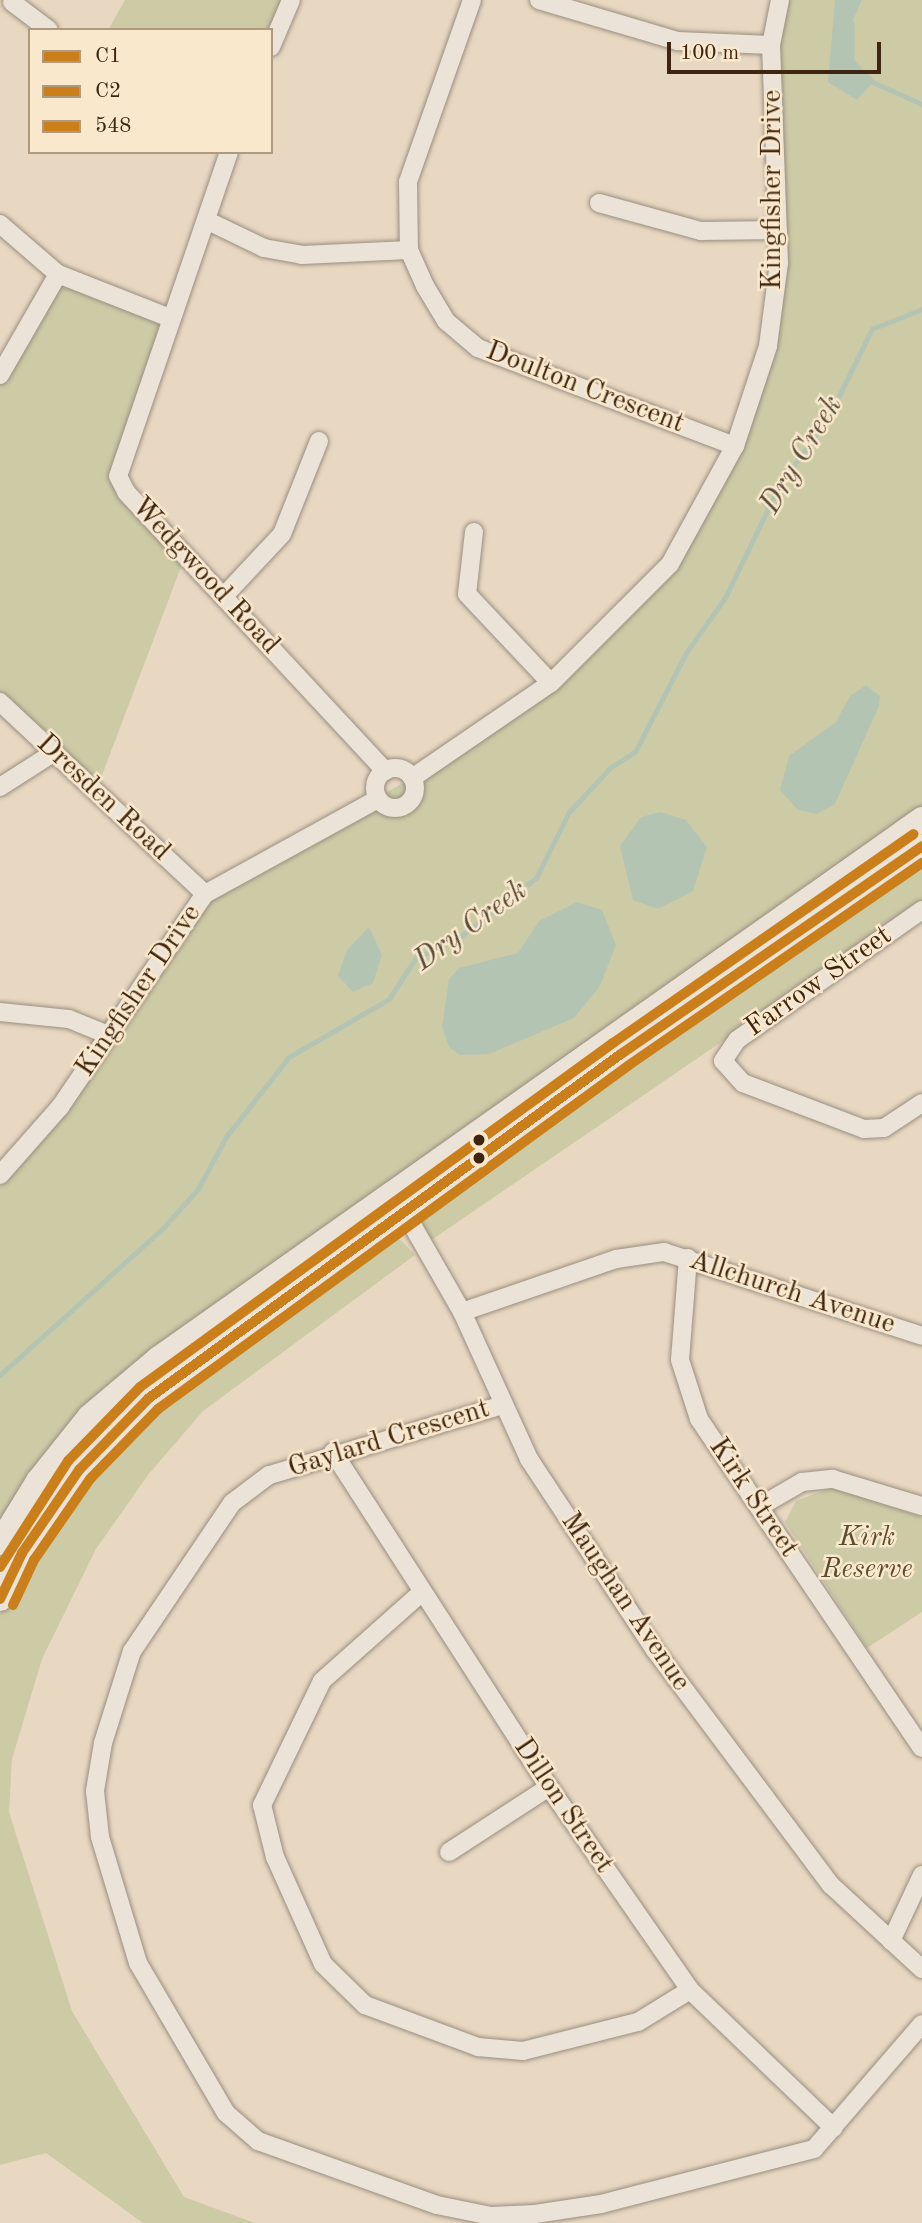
<!DOCTYPE html>
<style>
body{margin:0}
#map{position:relative;width:922px;height:2223px;overflow:hidden;background:#e8d8c1;font-family:"Old Standard TT",serif}
div>[style]{position:absolute}
.green>*{inset:0;background:#cdcba6}
.water>*{inset:0;background:#b4c4b3}
.stream>*{height:4.5px;margin:-2.25px;padding:0 2.25px;transform-origin:2.25px;border-radius:2.25px;background:#b4c4b3}
.roads{filter:drop-shadow(0 0 2px #9a8e80) drop-shadow(0 0 2px #9a8e80)}
.street>*{height:18px;margin:-9px;padding:0 9px;transform-origin:9px;border-radius:9px;background:#ebe3d7}
.street>.ring{margin:-9px;padding:0;box-sizing:content-box;background:none;border:18px solid #ebe3d7;border-radius:50%}
.secondary>*{height:24px;margin:-12px;padding:0 12px;transform-origin:12px;border-radius:12px;background:#ebe3d7}
.bus-1>*{height:10px;margin:-5px;padding:0 5px;transform-origin:5px;border-radius:5px;background:#ca7f1b}
.bus-2>*{height:10px;margin:-5px;padding:0 5px;transform-origin:5px;border-radius:5px;background:#ca7f1b}
.bus-3>*{height:10px;margin:-5px;padding:0 5px;transform-origin:5px;border-radius:5px;background:#ca7f1b}
.dots>*{width:19px;height:19px;translate:-50% -50%;box-sizing:border-box;border:4px solid #fae8cc;border-radius:50%}
span{translate:-50% -50%;white-space:nowrap;text-align:center;line-height:1.15;-webkit-text-stroke:5px #fae8cc;paint-order:stroke}
.street-label{font-size:28px;color:#3e2511}
.park-label{font-size:28px;color:#5c4c31;font-style:italic}
.water-label{font-size:30px;color:#564a38;font-style:italic}
.legend{position:absolute;left:28px;top:28px;width:245px;height:126px;box-sizing:border-box;background:#fae8cc;border:2px solid #af9a81;margin:0;padding:9px 12px;list-style:none;font-size:21px;color:#3e2511}
.legend li{display:flex;align-items:center;gap:14px;height:35px}
.legend b{width:35px;border:2px solid #af9a81}
.scale{position:absolute;left:667px;top:42px;width:214px;height:32px;box-sizing:border-box;border:4px solid #3e2511;border-top:0;padding-left:9px;font-size:21px;line-height:24px;white-space:nowrap;color:#3e2511;-webkit-text-stroke:5px #fae8cc;paint-order:stroke}
</style>
<div id="map">
<div class="green">
<div style="clip-path:polygon(125px 0,291px 0,271px 30px,108px 30px)"></div>
<div style="clip-path:polygon(780px 0,922px 0,922px 819px,89px 1417px,0 1543px,0 1175px,205px 894px,412px 778px,551px 683px,669px 564px,735px 446px,768px 346px)"></div>
<div style="clip-path:polygon(58px 274px,170px 318px,118px 476px,186px 554px,96px 791px,0 702px,0 375px)"></div>
<div style="clip-path:polygon(922px 854px,922px 905px,430px 1241px,420px 1218px,426px 1204px)"></div>
<div style="clip-path:polygon(394px 1233px,415px 1255px,203px 1411px,148px 1475px,96px 1549px,42px 1659px,12px 1759px,9px 1812px,72px 2011px,184px 2197px,255px 2223px,143px 2223px,46px 2153px,0 2165px,0 1614px,83px 1475px,152px 1403px)"></div>
<div style="clip-path:polygon(833px 1487px,922px 1517px,922px 1612px,867px 1648px,785px 1522px,796px 1501px)"></div>
</div>
<div class="water">
<div style="clip-path:polygon(835px 0,862px 0,852px 22px,852px 61px,873px 82px,857px 100px,828px 82px)"></div>
<div style="clip-path:polygon(866px 685px,880px 696px,879px 706px,835px 804px,817px 814px,798px 810px,780px 790px,789px 756px,836px 722px,850px 696px)"></div>
<div style="clip-path:polygon(661px 812px,686px 820px,707px 847px,693px 891px,658px 909px,633px 900px,620px 846px,641px 817px)"></div>
<div style="clip-path:polygon(577px 902px,602px 910px,616px 945px,600px 986px,574px 1018px,489px 1054px,460px 1055px,449px 1047px,442px 1027px,449px 979px,459px 968px,518px 953px,539px 921px)"></div>
<div style="clip-path:polygon(369px 927px,382px 955px,373px 983px,353px 992px,338px 976px,347px 950px)"></div>
</div>
<div class="stream">
<div style="left:852px;top:23px;width:38px;rotate:90deg"></div>
<div style="left:852px;top:61px;width:30px;rotate:45deg"></div>
<div style="left:873px;top:82px;width:54px;rotate:24.2deg"></div>
<div style="left:0;top:1375px;width:219px;rotate:-42deg"></div>
<div style="left:163px;top:1228px;width:52px;rotate:-48.1deg"></div>
<div style="left:198px;top:1189px;width:59px;rotate:-61.7deg"></div>
<div style="left:226px;top:1137px;width:102px;rotate:-51.8deg"></div>
<div style="left:289px;top:1057px;width:116px;rotate:-30.1deg"></div>
<div style="left:389px;top:999px;width:48px;rotate:-57deg"></div>
<div style="left:415px;top:959px;width:51px;rotate:-26.6deg"></div>
<div style="left:461px;top:936px;width:95px;rotate:-37.7deg"></div>
<div style="left:536px;top:878px;width:74px;rotate:-63.4deg"></div>
<div style="left:569px;top:812px;width:60px;rotate:-47deg"></div>
<div style="left:610px;top:768px;width:30px;rotate:-33deg"></div>
<div style="left:635px;top:752px;width:111px;rotate:-62.7deg"></div>
<div style="left:686px;top:653px;width:67px;rotate:-54.7deg"></div>
<div style="left:725px;top:598px;width:124px;rotate:-64.3deg"></div>
<div style="left:779px;top:486px;width:84px;rotate:-54.2deg"></div>
<div style="left:828px;top:418px;width:99px;rotate:-63.7deg"></div>
<div style="left:872px;top:329px;width:54px;rotate:-21.8deg"></div>
</div>
<div class="roads">
<div class="street">
<div style="left:472px;top:0;width:193px;rotate:109.4deg"></div>
<div style="left:408px;top:182px;width:68px;rotate:89.2deg"></div>
<div style="left:409px;top:250px;width:39px;rotate:66deg"></div>
<div style="left:425px;top:286px;width:41px;rotate:59deg"></div>
<div style="left:446px;top:321px;width:42px;rotate:40.2deg"></div>
<div style="left:478px;top:348px;width:275px;rotate:20.9deg"></div>
<div style="left:539px;top:0;width:144px;rotate:16.5deg"></div>
<div style="left:677px;top:41px;width:94px;rotate:2.4deg"></div>
<div style="left:12px;top:2px;width:46px;rotate:37.1deg"></div>
<div style="left:271px;top:47px;width:51px;rotate:-66.9deg"></div>
<div style="left:229px;top:152px;width:342px;rotate:108.9deg"></div>
<div style="left:118px;top:476px;width:18px;rotate:63deg"></div>
<div style="left:126px;top:492px;width:381px;rotate:47.1deg"></div>
<div style="left:599px;top:203px;width:106px;rotate:15.4deg"></div>
<div style="left:701px;top:231px;width:77px;rotate:-0.7deg"></div>
<div style="left:208px;top:221px;width:62px;rotate:25.7deg"></div>
<div style="left:264px;top:248px;width:39px;rotate:10deg"></div>
<div style="left:302px;top:255px;width:107px;rotate:-2.7deg"></div>
<div style="left:0;top:224px;width:77px;rotate:40.8deg"></div>
<div style="left:58px;top:274px;width:120px;rotate:21.4deg"></div>
<div style="left:0;top:375px;width:116px;rotate:-60.1deg"></div>
<div style="left:474px;top:532px;width:62px;rotate:96.4deg"></div>
<div style="left:467px;top:594px;width:122px;rotate:46.7deg"></div>
<div style="left:225px;top:595px;width:83px;rotate:-46.9deg"></div>
<div style="left:282px;top:534px;width:100px;rotate:-68.3deg"></div>
<div style="left:0;top:702px;width:281px;rotate:43.1deg"></div>
<div class="ring" style="left:375px;top:768px;width:22px;height:22px"></div>
<div style="left:412px;top:778px;width:168px;rotate:-34.4deg"></div>
<div style="left:551px;top:683px;width:168px;rotate:-45deg"></div>
<div style="left:670px;top:564px;width:135px;rotate:-61.2deg"></div>
<div style="left:735px;top:446px;width:105px;rotate:-71.7deg"></div>
<div style="left:768px;top:346px;width:84px;rotate:-82.5deg"></div>
<div style="left:779px;top:263px;width:218px;rotate:-92.1deg"></div>
<div style="left:771px;top:45px;width:46px;rotate:-78.7deg"></div>
<div style="left:0;top:787px;width:63px;rotate:-32.7deg"></div>
<div style="left:922px;top:910px;width:226px;rotate:144.9deg"></div>
<div style="left:737px;top:1040px;width:25px;rotate:124deg"></div>
<div style="left:723px;top:1061px;width:30px;rotate:48deg"></div>
<div style="left:743px;top:1083px;width:129px;rotate:20.8deg"></div>
<div style="left:864px;top:1129px;width:20px;rotate:-3deg"></div>
<div style="left:884px;top:1128px;width:45px;rotate:-33.3deg"></div>
<div style="left:0;top:1012px;width:69px;rotate:5.8deg"></div>
<div style="left:69px;top:1019px;width:42px;rotate:22.3deg"></div>
<div style="left:0;top:1175px;width:91px;rotate:-48.6deg"></div>
<div style="left:60px;top:1107px;width:258px;rotate:-55.8deg"></div>
<div style="left:205px;top:894px;width:197px;rotate:-28.8deg"></div>
<div style="left:399px;top:1202px;width:127px;rotate:60.2deg"></div>
<div style="left:462px;top:1312px;width:162px;rotate:65.5deg"></div>
<div style="left:529px;top:1459px;width:229px;rotate:56.6deg"></div>
<div style="left:655px;top:1650px;width:294px;rotate:53.2deg"></div>
<div style="left:831px;top:1885px;width:124px;rotate:42.7deg"></div>
<div style="left:688px;top:1258px;width:102px;rotate:94.5deg"></div>
<div style="left:680px;top:1360px;width:62px;rotate:72.1deg"></div>
<div style="left:699px;top:1419px;width:397px;rotate:55.9deg"></div>
<div style="left:462px;top:1312px;width:163px;rotate:-19deg"></div>
<div style="left:616px;top:1259px;width:49px;rotate:-8.3deg"></div>
<div style="left:664px;top:1252px;width:271px;rotate:18deg"></div>
<div style="left:503px;top:1405px;width:244px;rotate:163.3deg"></div>
<div style="left:269px;top:1475px;width:46px;rotate:142.9deg"></div>
<div style="left:232px;top:1503px;width:179px;rotate:124deg"></div>
<div style="left:132px;top:1651px;width:96px;rotate:107.5deg"></div>
<div style="left:103px;top:1743px;width:49px;rotate:99.5deg"></div>
<div style="left:95px;top:1791px;width:46px;rotate:83.8deg"></div>
<div style="left:100px;top:1837px;width:132px;rotate:73.2deg"></div>
<div style="left:138px;top:1963px;width:174px;rotate:59.6deg"></div>
<div style="left:226px;top:2113px;width:43px;rotate:41.2deg"></div>
<div style="left:258px;top:2141px;width:190px;rotate:19.7deg"></div>
<div style="left:437px;top:2205px;width:55px;rotate:11.5deg"></div>
<div style="left:491px;top:2216px;width:44px;rotate:-2.6deg"></div>
<div style="left:535px;top:2214px;width:67px;rotate:-8.6deg"></div>
<div style="left:601px;top:2204px;width:220px;rotate:-14.5deg"></div>
<div style="left:814px;top:2149px;width:165px;rotate:-49.2deg"></div>
<div style="left:333px;top:1452px;width:399px;rotate:57.2deg"></div>
<div style="left:549px;top:1787px;width:247px;rotate:55.2deg"></div>
<div style="left:690px;top:1990px;width:199px;rotate:43.8deg"></div>
<div style="left:759px;top:1507px;width:50px;rotate:-30.2deg"></div>
<div style="left:802px;top:1482px;width:31px;rotate:-6deg"></div>
<div style="left:833px;top:1479px;width:93px;rotate:16.9deg"></div>
<div style="left:421px;top:1593px;width:132px;rotate:138.4deg"></div>
<div style="left:322px;top:1681px;width:138px;rotate:115.8deg"></div>
<div style="left:262px;top:1805px;width:54px;rotate:76deg"></div>
<div style="left:275px;top:1857px;width:117px;rotate:65.8deg"></div>
<div style="left:323px;top:1964px;width:59px;rotate:44.3deg"></div>
<div style="left:365px;top:2005px;width:121px;rotate:20.4deg"></div>
<div style="left:478px;top:2047px;width:45px;rotate:5.1deg"></div>
<div style="left:523px;top:2051px;width:119px;rotate:-14.2deg"></div>
<div style="left:638px;top:2022px;width:61px;rotate:-31.6deg"></div>
<div style="left:449px;top:1852px;width:119px;rotate:-33deg"></div>
<div style="left:891px;top:1941px;width:73px;rotate:-64.8deg"></div>
</div>
<div class="secondary">
<div style="left:0;top:1543px;width:73px;rotate:-58.5deg"></div>
<div style="left:38px;top:1481px;width:82px;rotate:-51.4deg"></div>
<div style="left:89px;top:1417px;width:92px;rotate:-40.1deg"></div>
<div style="left:159px;top:1358px;width:934px;rotate:-35.24deg"></div>
<div style="left:0;top:1599px;width:51px;rotate:-64.4deg"></div>
<div style="left:22px;top:1553px;width:101px;rotate:-55.5deg"></div>
<div style="left:79px;top:1470px;width:100px;rotate:-45.8deg"></div>
<div style="left:149px;top:1398px;width:584px;rotate:-36.09deg"></div>
<div style="left:621px;top:1054px;width:366px;rotate:-34.6deg"></div>
</div>
</div>
<div class="bus-1">
<div style="left:0;top:1599px;width:51px;rotate:-64.4deg"></div>
<div style="left:22px;top:1553px;width:101px;rotate:-55.5deg"></div>
<div style="left:79px;top:1470px;width:100px;rotate:-45.8deg"></div>
<div style="left:149px;top:1398px;width:584px;rotate:-36.09deg"></div>
<div style="left:621px;top:1054px;width:366px;rotate:-34.6deg"></div>
</div>
<div class="bus-2">
<div style="left:13px;top:1605px;width:50px;rotate:-65deg"></div>
<div style="left:34px;top:1560px;width:98px;rotate:-55.3deg"></div>
<div style="left:90px;top:1479px;width:98px;rotate:-45.8deg"></div>
<div style="left:158px;top:1409px;width:583px;rotate:-36.14deg"></div>
<div style="left:629px;top:1065px;width:356px;rotate:-34.6deg"></div>
</div>
<div class="bus-3">
<div style="left:0;top:1567px;width:126px;rotate:-57.3deg"></div>
<div style="left:68px;top:1461px;width:103px;rotate:-45.8deg"></div>
<div style="left:140px;top:1387px;width:585px;rotate:-36.03deg"></div>
<div style="left:613px;top:1043px;width:366px;rotate:-34.8deg"></div>
</div>
<div class="dots">
<div style="left:479px;top:1140px;background:#3e2511"></div>
<div style="left:479px;top:1158px;background:#3e2511"></div>
</div>
<div class="street-label">
<span style="left:773px;top:190px;rotate:-90deg">Kingfisher Drive</span>
<span style="left:585px;top:388px;rotate:21deg">Doulton Crescent</span>
<span style="left:205px;top:576px;rotate:47deg">Wedgwood Road</span>
<span style="left:103px;top:798px;rotate:43deg">Dresden Road</span>
<span style="left:819px;top:982px;rotate:-35deg">Farrow Street</span>
<span style="left:139px;top:991px;rotate:-56deg">Kingfisher Drive</span>
<span style="left:792px;top:1293px;rotate:18deg">Allchurch Avenue</span>
<span style="left:389px;top:1439px;rotate:-17deg">Gaylard Crescent</span>
<span style="left:753px;top:1498px;rotate:56deg">Kirk Street</span>
<span style="left:625px;top:1602px;rotate:56deg">Maughan Avenue</span>
<span style="left:563px;top:1806px;rotate:56deg">Dillon Street</span>
</div>
<div class="park-label">
<span style="left:867px;top:1554px">Kirk<br>Reserve</span>
</div>
<div class="water-label">
<span style="left:802px;top:455px;rotate:-59deg">Dry Creek</span>
<span style="left:471px;top:926px;rotate:-36deg">Dry Creek</span>
</div>
<ul class="legend">
<li><b style="height:9px;background:#ca7f1b"></b>C1</li>
<li><b style="height:9px;background:#ca7f1b"></b>C2</li>
<li><b style="height:9px;background:#ca7f1b"></b>548</li>
</ul>
<div class="scale">100 m</div>
</div>
